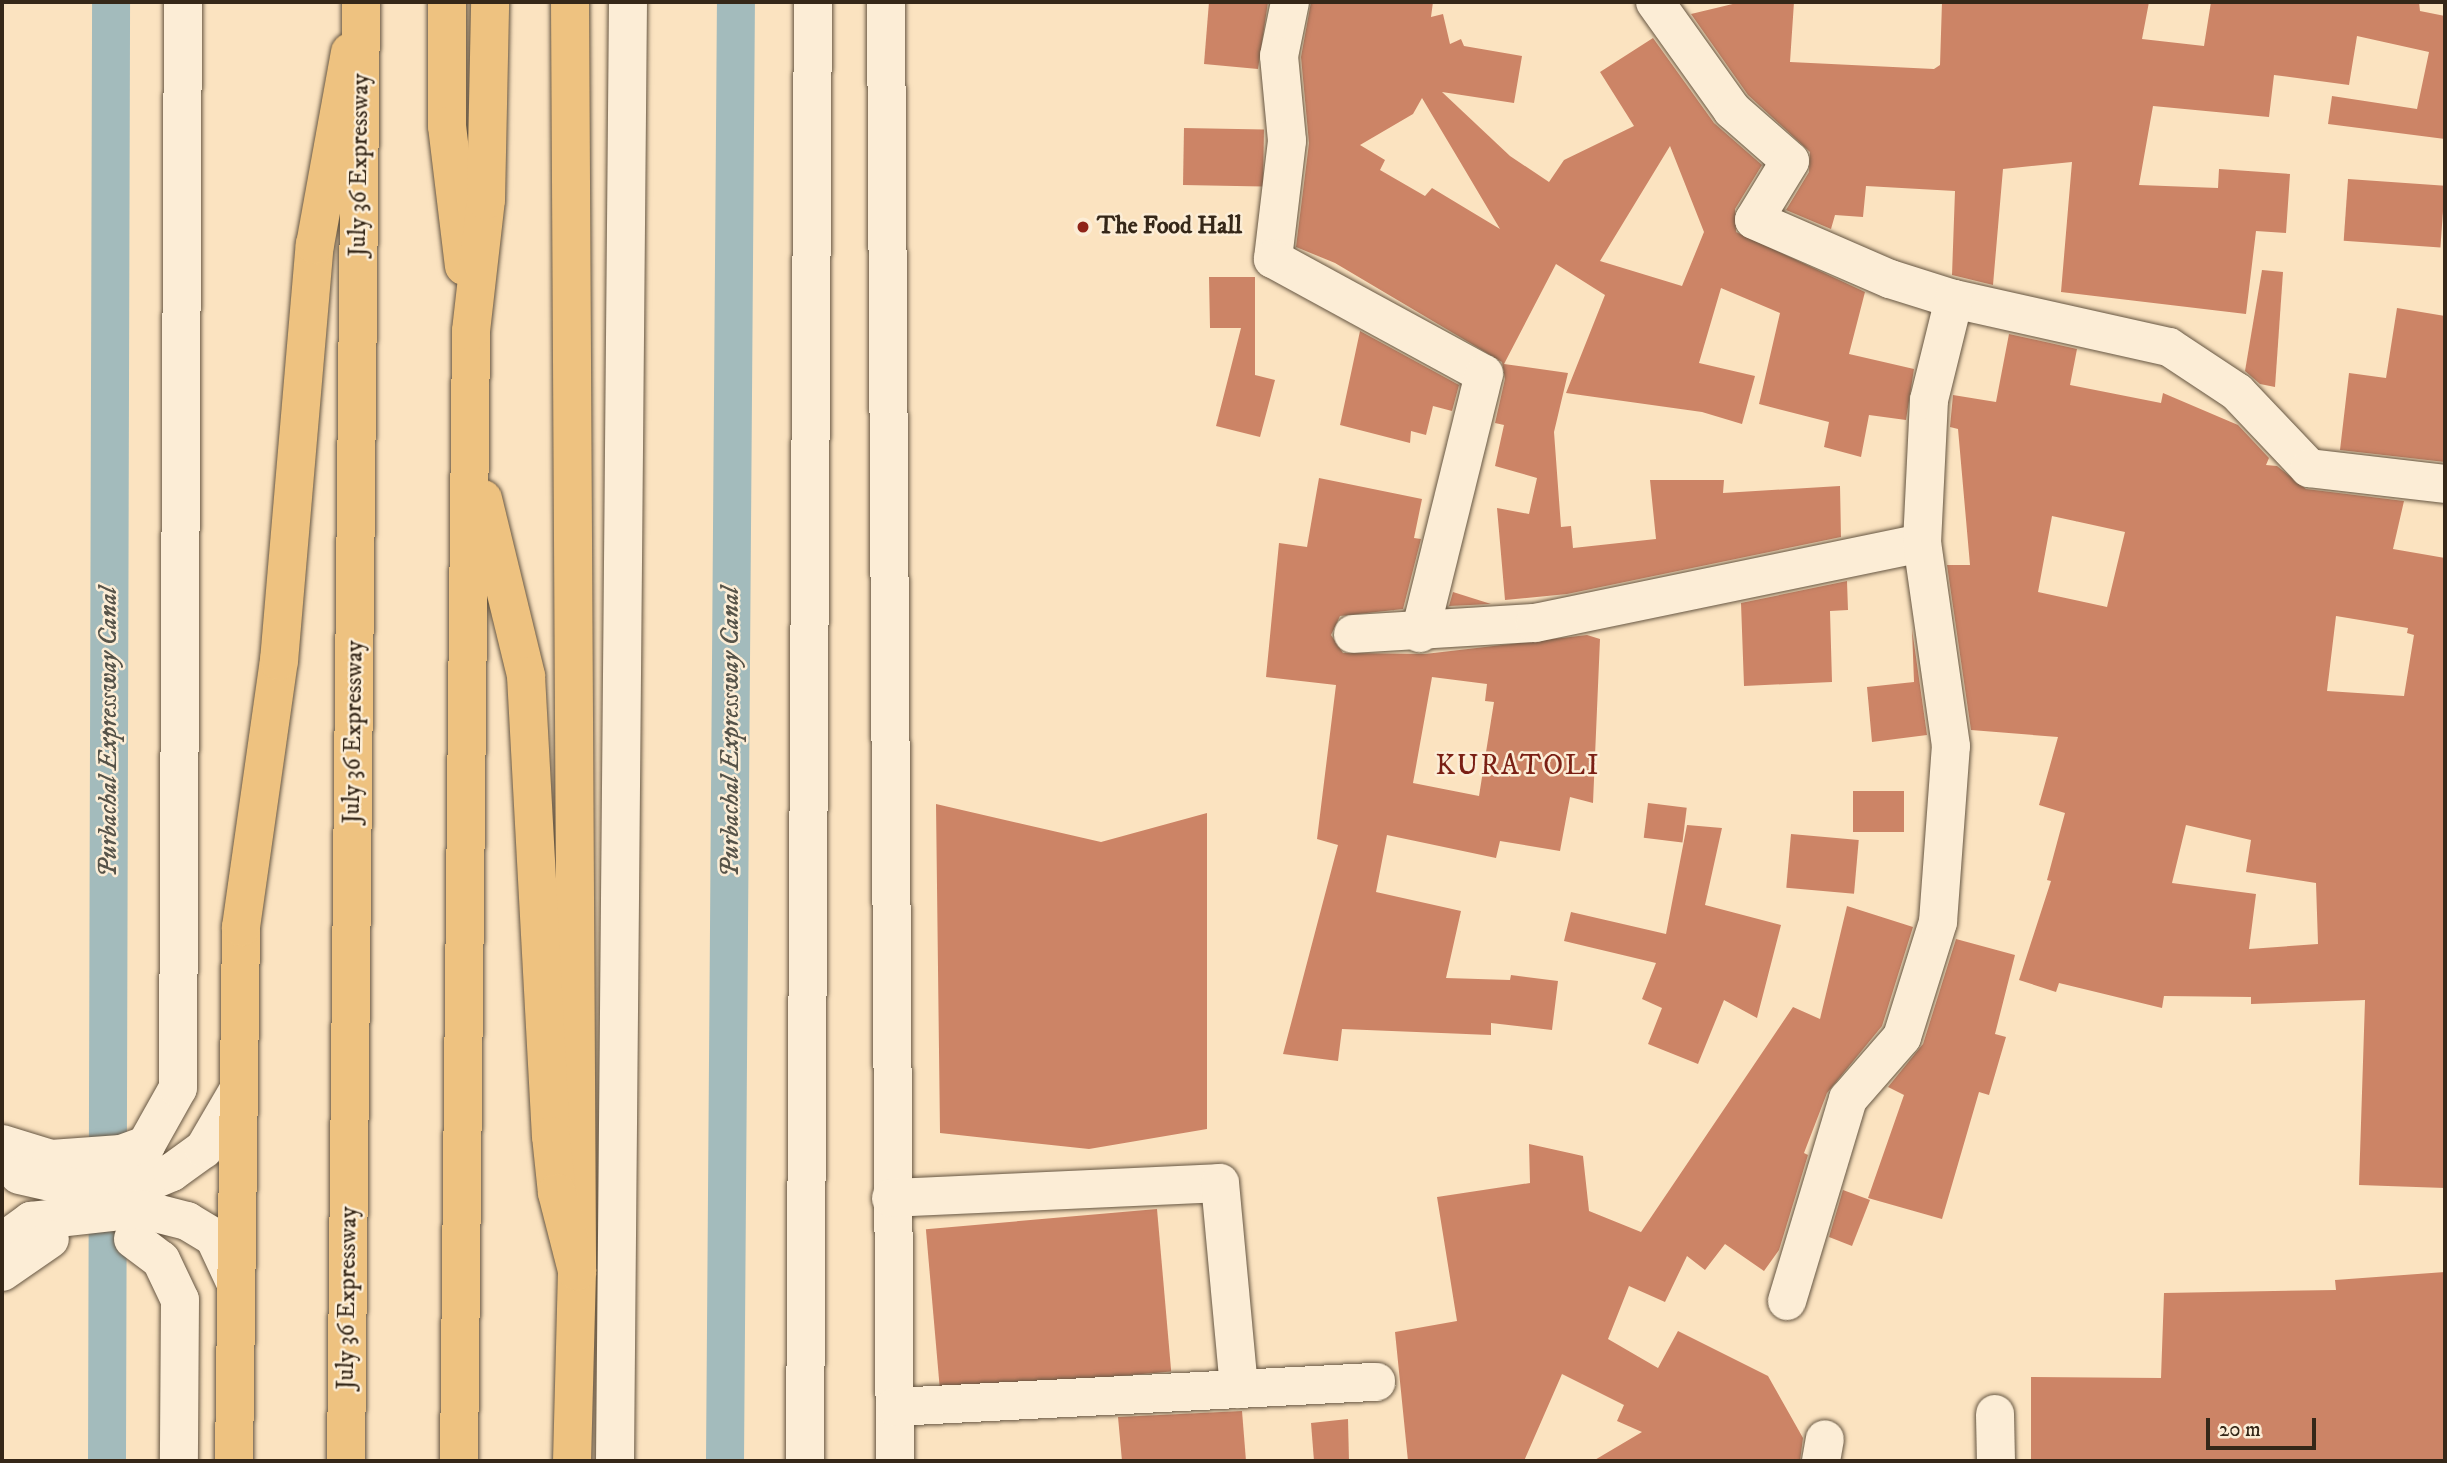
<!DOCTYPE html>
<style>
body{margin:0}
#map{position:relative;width:2447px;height:1463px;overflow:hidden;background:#fbe3c0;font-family:"IM FELL DW Pica",serif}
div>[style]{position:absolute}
.canal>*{height:38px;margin:-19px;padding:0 19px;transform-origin:19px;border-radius:19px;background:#a3bbbc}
.building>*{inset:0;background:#cc8466;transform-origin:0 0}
.roads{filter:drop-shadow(0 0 2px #665642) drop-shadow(0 0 2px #665642)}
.minor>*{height:38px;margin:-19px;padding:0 19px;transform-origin:19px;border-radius:19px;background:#fcedd6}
.major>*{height:38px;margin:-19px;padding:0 19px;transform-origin:19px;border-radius:19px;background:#eec280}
.highway>*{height:38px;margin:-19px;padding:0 19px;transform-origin:19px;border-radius:19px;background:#eec280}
.dots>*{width:19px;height:19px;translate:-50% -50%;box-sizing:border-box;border:4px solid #fcedd6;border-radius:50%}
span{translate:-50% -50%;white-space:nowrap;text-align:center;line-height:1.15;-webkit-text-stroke:5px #fcedd6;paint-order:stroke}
.street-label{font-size:24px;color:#352718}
.poi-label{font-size:24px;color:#352718;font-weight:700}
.left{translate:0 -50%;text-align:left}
.water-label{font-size:26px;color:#565349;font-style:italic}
.quarter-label{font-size:28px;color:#7a1f14;letter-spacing:2px}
.frame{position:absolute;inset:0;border:4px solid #352718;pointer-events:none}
.scale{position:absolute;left:2206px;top:1418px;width:110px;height:32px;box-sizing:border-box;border:4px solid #352718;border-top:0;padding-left:9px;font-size:21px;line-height:24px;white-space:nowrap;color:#352718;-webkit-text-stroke:5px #fcedd6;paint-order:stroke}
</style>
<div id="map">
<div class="canal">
<div style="left:107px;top:1461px;width:1459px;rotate:-89.84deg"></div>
<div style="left:725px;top:1461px;width:1459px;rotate:-89.57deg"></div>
</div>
<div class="building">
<div style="clip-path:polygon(1209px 2px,1268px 2px,1258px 69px,1204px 64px)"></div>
<div style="clip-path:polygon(evenodd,1311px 2px,1433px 2px,1431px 17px,1443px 14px,1450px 44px,1461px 39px,1464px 46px,1522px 56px,1514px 103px,1442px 92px,1510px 156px,1549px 182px,1564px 160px,1634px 126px,1600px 72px,1653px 38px,1714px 123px,1762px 165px,1735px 209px,1736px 232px,1865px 292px,1849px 354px,1914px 369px,1906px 420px,1869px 415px,1861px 457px,1824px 447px,1829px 422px,1759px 404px,1780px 313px,1721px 288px,1699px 363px,1755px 376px,1742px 424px,1702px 412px,1566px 393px,1605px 295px,1556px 264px,1504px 364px,1568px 373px,1554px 432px,1561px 527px,1571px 526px,1573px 548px,1656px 539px,1650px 480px,1724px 480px,1723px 493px,1840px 486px,1841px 537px,1567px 594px,1505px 600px,1497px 508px,1529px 514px,1537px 478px,1495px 466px,1504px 425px,1495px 423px,1505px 379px,1502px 362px,1335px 263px,1296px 247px,1309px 143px,1301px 57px,1311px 2px,1422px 98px,1459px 160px,1500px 229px,1432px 188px,1425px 196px,1380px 170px,1385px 160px,1360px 145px,1413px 114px,1422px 98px,1311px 2px,1670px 146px,1704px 232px,1682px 286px,1600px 261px,1670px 146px)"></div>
<div style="clip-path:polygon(1741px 2px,1794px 2px,1790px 62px,1934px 69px,1940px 65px,1942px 2px,2149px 2px,2142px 39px,2204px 46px,2211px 2px,2419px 2px,2420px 11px,2445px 16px,2445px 139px,2328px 124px,2332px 96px,2417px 109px,2429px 52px,2357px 36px,2349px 85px,2274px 75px,2269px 117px,2153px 106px,2139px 185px,2218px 188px,2219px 169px,2290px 174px,2286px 233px,2256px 231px,2246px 314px,2061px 292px,2072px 162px,2003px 169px,1993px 285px,1952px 275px,1955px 191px,1866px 186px,1863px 217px,1835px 215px,1831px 229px,1786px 210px,1809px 172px,1810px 152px,1748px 95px,1691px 14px)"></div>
<div style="left:1184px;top:128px;width:80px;height:57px;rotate:1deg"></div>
<div style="left:2348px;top:179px;width:97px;height:62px;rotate:4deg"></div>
<div style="clip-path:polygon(2262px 270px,2283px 272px,2275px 387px,2260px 384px,2245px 371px)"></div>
<div style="clip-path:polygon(1209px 277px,1255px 277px,1255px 375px,1275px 380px,1260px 437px,1216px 426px,1241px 328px,1210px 328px)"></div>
<div style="clip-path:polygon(2397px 308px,2445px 316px,2445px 462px,2340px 450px,2349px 373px,2386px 378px)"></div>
<div style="clip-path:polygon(1360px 331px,1459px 385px,1452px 411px,1433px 406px,1426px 435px,1411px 431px,1410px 443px,1340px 425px)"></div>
<div style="clip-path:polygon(evenodd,2009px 334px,2077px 349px,2070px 385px,2161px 403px,2163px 393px,2238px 425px,2269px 458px,2266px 465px,2277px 466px,2306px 489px,2404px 501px,2393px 549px,2445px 558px,2445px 1188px,2359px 1185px,2365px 1000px,2251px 1004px,2251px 997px,2164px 996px,2162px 1008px,2059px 983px,2056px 992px,2019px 980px,2051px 881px,2047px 880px,2065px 813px,2039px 805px,2058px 737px,1971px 730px,1947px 565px,1970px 565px,1958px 429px,1950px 427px,1953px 395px,1996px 402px,2009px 334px,2052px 516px,2125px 532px,2107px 607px,2038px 592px,2052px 516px,2009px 334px,2336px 616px,2408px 628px,2407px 633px,2414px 635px,2404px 696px,2327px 691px,2336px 616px,2009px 334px,2186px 825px,2251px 840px,2246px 872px,2316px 883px,2318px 944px,2249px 949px,2256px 894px,2172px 883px,2186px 825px)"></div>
<div style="clip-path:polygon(evenodd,1319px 478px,1422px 499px,1414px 538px,1421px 539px,1403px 609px,1340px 616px,1331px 635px,1343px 653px,1425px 654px,1587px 635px,1600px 639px,1593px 803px,1570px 797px,1560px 851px,1500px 841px,1496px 858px,1387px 835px,1376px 892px,1461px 911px,1446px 978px,1510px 980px,1511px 975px,1558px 981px,1552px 1030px,1491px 1023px,1491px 1035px,1342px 1029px,1338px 1061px,1283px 1054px,1338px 845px,1317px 839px,1336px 685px,1266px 677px,1279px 543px,1307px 547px,1319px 478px,1432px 677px,1487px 684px,1485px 701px,1494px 702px,1479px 796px,1413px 783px,1432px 677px)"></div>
<div style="clip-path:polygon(1847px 581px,1848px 610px,1830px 611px,1832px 682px,1744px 686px,1741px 603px)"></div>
<div style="clip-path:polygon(1453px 592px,1491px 604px,1449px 606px)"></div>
<div style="clip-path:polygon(1912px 629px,1927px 735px,1872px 742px,1867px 687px,1914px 682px)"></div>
<div style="left:1904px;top:791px;width:41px;height:51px;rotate:90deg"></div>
<div style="left:1648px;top:803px;width:39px;height:35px;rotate:7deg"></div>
<div style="clip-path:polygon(936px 804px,1101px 842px,1207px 813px,1207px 1129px,1089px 1149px,940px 1133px)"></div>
<div style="clip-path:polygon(1687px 825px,1722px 828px,1705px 905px,1781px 925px,1757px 1018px,1724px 1000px,1698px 1064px,1648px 1044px,1662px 1008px,1642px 999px,1656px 963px,1564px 941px,1571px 912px,1666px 934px)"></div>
<div style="left:1791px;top:834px;width:68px;height:54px;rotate:5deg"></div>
<div style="clip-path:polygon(1847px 906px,1913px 927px,1882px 1026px,1827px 1093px,1804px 1153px,1808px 1155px,1779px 1250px,1764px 1271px,1725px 1244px,1705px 1270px,1687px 1256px,1665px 1302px,1629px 1286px,1608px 1339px,1658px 1368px,1678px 1331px,1768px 1376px,1803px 1438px,1800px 1461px,1593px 1461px,1642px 1432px,1617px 1421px,1624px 1405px,1562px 1374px,1524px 1461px,1408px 1461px,1395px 1332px,1457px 1321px,1437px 1197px,1530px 1183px,1529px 1144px,1583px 1156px,1589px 1211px,1641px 1232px,1793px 1007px,1820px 1019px)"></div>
<div style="clip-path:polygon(1956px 939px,2015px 955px,1995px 1034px,2006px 1037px,1989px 1095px,1979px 1092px,1942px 1219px,1868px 1198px,1904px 1095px,1888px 1087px,1923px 1044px)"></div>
<div style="clip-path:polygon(1843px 1190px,1870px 1200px,1852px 1246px,1829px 1237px)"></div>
<div style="left:1157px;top:1209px;width:163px;height:232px;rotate:85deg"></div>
<div style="clip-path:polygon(2445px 1272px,2445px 1461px,2031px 1461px,2031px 1377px,2161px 1378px,2164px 1293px,2336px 1290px,2335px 1280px)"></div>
<div style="clip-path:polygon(1242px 1411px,1246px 1461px,1122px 1461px,1118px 1417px)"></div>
<div style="clip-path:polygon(1348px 1419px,1349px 1461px,1314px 1461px,1311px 1423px)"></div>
</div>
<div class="roads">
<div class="minor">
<div style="left:886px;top:2px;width:1459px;rotate:89.65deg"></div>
<div style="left:1290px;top:2px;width:55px;rotate:101.5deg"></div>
<div style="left:1279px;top:56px;width:85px;rotate:84.6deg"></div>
<div style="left:1287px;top:141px;width:119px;rotate:96.8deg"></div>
<div style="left:1273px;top:259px;width:240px;rotate:28.6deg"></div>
<div style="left:1484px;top:374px;width:267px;rotate:103.9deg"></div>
<div style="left:1655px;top:2px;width:133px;rotate:54.5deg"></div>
<div style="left:1732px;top:110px;width:77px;rotate:41.3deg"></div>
<div style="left:1790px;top:161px;width:69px;rotate:121.4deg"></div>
<div style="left:1754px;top:220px;width:148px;rotate:23.5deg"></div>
<div style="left:1890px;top:279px;width:67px;rotate:17.4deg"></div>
<div style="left:1954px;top:299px;width:220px;rotate:12.6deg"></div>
<div style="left:2169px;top:347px;width:82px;rotate:33.5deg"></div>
<div style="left:2237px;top:392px;width:105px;rotate:46.5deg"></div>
<div style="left:2309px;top:468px;width:137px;rotate:6.7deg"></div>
<div style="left:1353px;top:634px;width:182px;rotate:-3.5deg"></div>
<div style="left:1535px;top:623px;width:395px;rotate:-11.7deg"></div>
<div style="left:2px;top:1144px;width:51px;rotate:17deg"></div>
<div style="left:51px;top:1159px;width:70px;rotate:-4.1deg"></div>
<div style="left:121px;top:1154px;width:27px;rotate:-20deg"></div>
<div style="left:146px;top:1145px;width:65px;rotate:-60.7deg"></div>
<div style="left:178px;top:1088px;width:1086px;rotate:-89.74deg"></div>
<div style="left:19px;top:1175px;width:59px;rotate:12.6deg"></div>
<div style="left:77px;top:1188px;width:57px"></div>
<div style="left:134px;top:1188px;width:41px;rotate:-22.8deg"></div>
<div style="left:172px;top:1172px;width:39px;rotate:-36deg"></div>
<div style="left:204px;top:1149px;width:64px;rotate:-59.8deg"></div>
<div style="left:891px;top:1198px;width:329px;rotate:-2.6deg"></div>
<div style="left:1220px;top:1183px;width:207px;rotate:84.7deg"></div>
<div style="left:133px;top:1239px;width:35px;rotate:37deg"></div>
<div style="left:161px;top:1260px;width:44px;rotate:64.6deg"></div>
<div style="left:180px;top:1300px;width:161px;rotate:90.4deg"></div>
<div style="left:2px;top:1242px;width:36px;rotate:-36deg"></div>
<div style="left:31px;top:1221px;width:110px;rotate:-6.3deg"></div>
<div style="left:140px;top:1209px;width:49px;rotate:14.3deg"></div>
<div style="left:187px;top:1221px;width:31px;rotate:31deg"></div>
<div style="left:214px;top:1237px;width:50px;rotate:65deg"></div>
<div style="left:2px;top:1272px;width:58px;rotate:-34.5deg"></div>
<div style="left:1787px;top:1301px;width:211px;rotate:-73.2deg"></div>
<div style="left:1848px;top:1099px;width:82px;rotate:-48.9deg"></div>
<div style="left:1902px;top:1037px;width:121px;rotate:-72.6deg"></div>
<div style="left:1938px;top:922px;width:176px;rotate:-85.8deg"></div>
<div style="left:1951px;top:746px;width:205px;rotate:-98.1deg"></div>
<div style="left:1922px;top:543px;width:143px;rotate:-87.2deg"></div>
<div style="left:1929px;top:400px;width:104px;rotate:-76.1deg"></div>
<div style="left:895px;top:1407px;width:482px;rotate:-3deg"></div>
<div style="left:1995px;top:1414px;width:47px;rotate:88.8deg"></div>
<div style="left:615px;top:1461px;width:1459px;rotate:-89.49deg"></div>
<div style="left:805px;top:1461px;width:1459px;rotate:-89.69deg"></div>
<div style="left:1821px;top:1461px;width:22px;rotate:-80deg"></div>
</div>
<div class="major">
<div style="left:570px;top:2px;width:1269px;rotate:89.68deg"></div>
<div style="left:577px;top:1271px;width:190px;rotate:91.5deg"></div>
<div style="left:234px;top:1461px;width:534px;rotate:-89.25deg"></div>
<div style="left:241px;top:927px;width:269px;rotate:-81.9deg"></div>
<div style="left:279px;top:661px;width:418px;rotate:-85.1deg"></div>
<div style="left:315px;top:245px;width:196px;rotate:-79.7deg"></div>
</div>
<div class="highway">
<div style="left:447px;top:2px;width:124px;rotate:90deg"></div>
<div style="left:447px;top:126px;width:141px;rotate:83.1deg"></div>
<div style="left:483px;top:499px;width:182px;rotate:76.3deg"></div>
<div style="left:526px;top:676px;width:461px;rotate:86.9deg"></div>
<div style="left:551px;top:1136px;width:57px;rotate:84deg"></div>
<div style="left:557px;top:1193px;width:81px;rotate:75.6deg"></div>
<div style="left:346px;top:1461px;width:1459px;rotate:-89.41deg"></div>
<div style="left:459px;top:1461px;width:1130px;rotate:-89.39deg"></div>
<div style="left:471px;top:331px;width:132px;rotate:-83.5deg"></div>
<div style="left:486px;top:200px;width:198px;rotate:-88.8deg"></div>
</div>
</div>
<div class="dots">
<div style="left:1083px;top:227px;background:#8f2418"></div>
</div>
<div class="street-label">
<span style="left:360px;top:165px;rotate:-89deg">July 36 Expressway</span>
<span style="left:354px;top:732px;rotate:-89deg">July 36 Expressway</span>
<span style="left:348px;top:1298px;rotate:-89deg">July 36 Expressway</span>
</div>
<div class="poi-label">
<span class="left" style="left:1097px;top:227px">The Food Hall</span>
</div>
<div class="water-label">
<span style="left:109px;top:732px;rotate:-90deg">Purbachal Expressway Canal</span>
<span style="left:731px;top:732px;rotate:-90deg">Purbachal Expressway Canal</span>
</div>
<div class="quarter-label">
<span style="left:1518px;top:766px">KURATOLI</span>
</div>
<div class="frame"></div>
<div class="scale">20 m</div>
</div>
